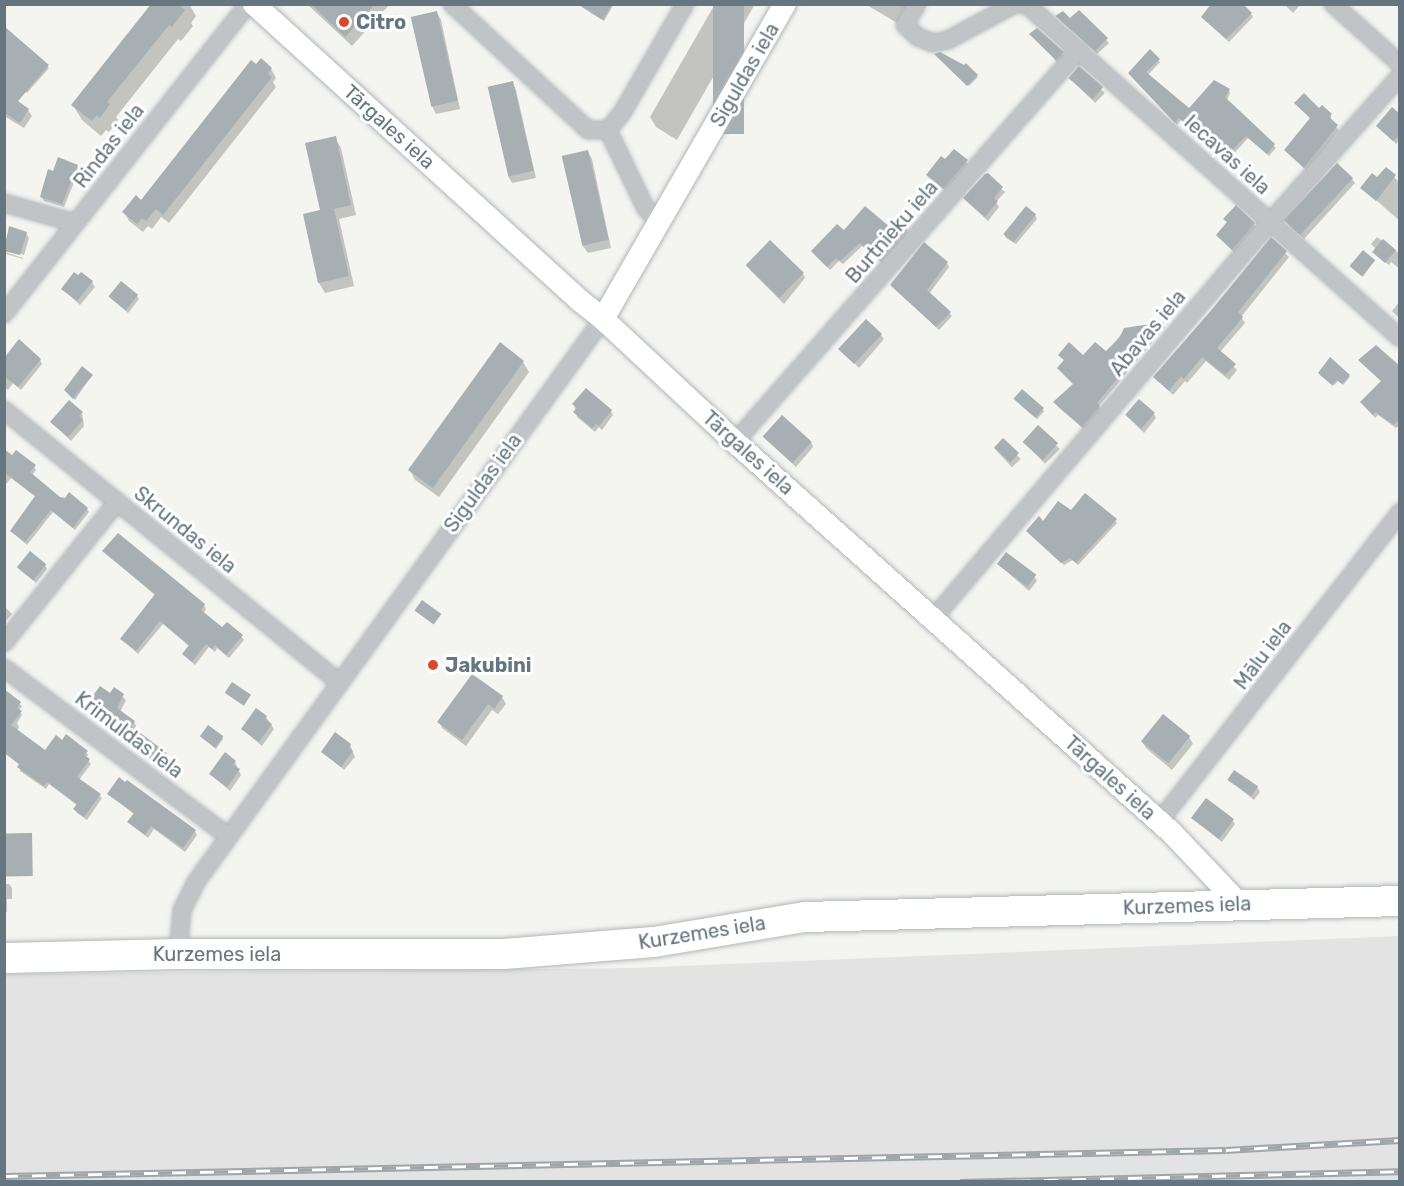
<!DOCTYPE html>
<meta charset="utf-8">
<style>
body{margin:0}
#map{position:relative;width:1404px;height:1186px;overflow:hidden;background:#f4f4f1;font-family:Rubik,sans-serif}
div>[style]{position:absolute}
.built>*{inset:0;background:#e2e3e2}
.shadow>*{inset:0;background:#0003;transform-origin:0 0}
.building>*{inset:0;background:#a7afb3;transform-origin:0 0}
.roads{filter:drop-shadow(0 0 2px #b0b6b9) drop-shadow(0 0 2px #b0b6b9)}
.street>*{height:16px;margin:-8px;padding:0 8px;transform-origin:8px;border-radius:8px;background:#c0c4c7}
.secondary>*{height:22px;margin:-11px;padding:0 11px;transform-origin:11px;border-radius:11px;background:#fff}
.highway>*{height:30px;margin:-15px;padding:0 15px;transform-origin:15px;border-radius:15px;background:#fff}
.rail>*{height:7px;margin-top:-3.5px;transform-origin:0;background:repeating-linear-gradient(90deg,#fff 0 14px,#9fa6aa 0 28px);box-sizing:border-box;border-block:2px solid #9fa6aa}
.dots>*{width:16px;height:16px;translate:-50% -50%;box-sizing:border-box;border:3px solid #fff;border-radius:50%}
span{translate:-50% -50%;white-space:nowrap;text-align:center;line-height:1.15;-webkit-text-stroke:6px #fff;paint-order:stroke}
.poi-label{font-size:20px;color:#657680;font-weight:700}
.left{translate:0 -50%;text-align:left}
.street-label{font-size:20px;color:#657680}
.frame{position:absolute;inset:0;border:6px solid #657680;pointer-events:none}
</style>
<div id="map">
<div class="built">
<div style="clip-path:polygon(1399px 936px,1399px 1181px,5px 1181px,4px 974px,633px 968px)"></div>
</div>
<div class="shadow">
<div style="clip-path:polygon(153px 4px,189px 4px,196px 16px,191px 23px,193px 26px,181px 41px,178px 39px,116px 117px,118px 120px,109px 132px,106px 130px,101px 136px,82px 120px,73px 105px)"></div>
<div style="clip-path:polygon(307px 4px,390px 4px,352px 46px)"></div>
<div style="clip-path:polygon(584px 4px,614px 4px,604px 21px,591px 13px)"></div>
<div style="clip-path:polygon(715px 4px,755px 4px,677px 140px,656px 127px,650px 117px)"></div>
<div style="clip-path:polygon(865px 4px,911px 4px,899px 24px)"></div>
<div style="clip-path:polygon(1284px 4px,1301px 4px,1293px 13px)"></div>
<div style="clip-path:polygon(1079px 12px,1109px 43px,1097px 54px,1057px 17px,1070px 20px)"></div>
<div style="clip-path:polygon(437px 13px,441px 20px,460px 109px,436px 114px,432px 106px)"></div>
<div style="clip-path:polygon(1251px 14px,1253px 17px,1229px 42px,1203px 17px)"></div>
<div style="clip-path:polygon(4px 28px,49px 68px,27px 93px,4px 73px)"></div>
<div style="clip-path:polygon(1034px 38px,1062px 53px,1065px 57px,1059px 64px)"></div>
<div style="clip-path:polygon(938px 54px,977px 76px,978px 77px,969px 86px)"></div>
<div style="clip-path:polygon(1158px 60px,1160px 62px,1148px 75px,1189px 110px,1229px 90px,1230px 93px,1227px 100px,1276px 148px,1269px 156px,1248px 138px,1230px 158px,1197px 129px,1195px 131px,1181px 120px,1177px 125px,1131px 76px)"></div>
<div style="left:1079px;top:68px;width:36px;height:14px;rotate:44deg"></div>
<div style="clip-path:polygon(271px 69px,276px 78px,273px 82px,276px 87px,169px 223px,161px 217px,152px 229px,148px 226px,143px 232px,129px 221px,124px 212px,142px 202px)"></div>
<div style="clip-path:polygon(512px 82px,516px 90px,536px 178px,512px 183px,508px 176px)"></div>
<div style="clip-path:polygon(4px 95px,28px 110px,32px 116px,24px 128px,4px 116px)"></div>
<div style="clip-path:polygon(1296px 103px,1319px 110px,1322px 107px,1331px 115px,1331px 121px,1339px 130px,1307px 171px,1286px 150px,1311px 119px)"></div>
<div style="clip-path:polygon(1400px 116px,1400px 140px,1396px 144px,1378px 126px)"></div>
<div style="clip-path:polygon(335px 138px,341px 148px,356px 215px,339px 219px,354px 286px,325px 293px,319px 283px,322px 212px)"></div>
<div style="left:954px;top:151px;width:22px;height:35px;rotate:43deg"></div>
<div style="clip-path:polygon(588px 152px,592px 159px,611px 248px,588px 253px,583px 246px)"></div>
<div style="clip-path:polygon(77px 166px,79px 170px,64px 207px,44px 201px,41px 197px,54px 172px)"></div>
<div style="clip-path:polygon(1386px 169px,1400px 183px,1400px 221px,1362px 188px,1377px 180px)"></div>
<div style="clip-path:polygon(985px 176px,1005px 192px,996px 202px,999px 207px,988px 221px,964px 199px)"></div>
<div style="clip-path:polygon(1352px 179px,1355px 183px,1304px 239px,1289px 226px,1287px 222px)"></div>
<div style="clip-path:polygon(1236px 208px,1257px 228px,1236px 254px,1217px 236px,1228px 224px,1225px 220px)"></div>
<div style="clip-path:polygon(1035px 215px,1037px 219px,1016px 244px,1006px 238px,1004px 234px)"></div>
<div style="clip-path:polygon(10px 228px,26px 233px,29px 238px,24px 255px,5px 249px,4px 252px,4px 246px)"></div>
<div style="clip-path:polygon(907px 230px,909px 234px,883px 264px,862px 246px,843px 264px,839px 261px,830px 270px,815px 255px,844px 232px)"></div>
<div style="clip-path:polygon(1377px 237px,1400px 254px,1400px 269px,1391px 262px,1389px 265px,1376px 255px,1376px 249px,1371px 244px)"></div>
<div style="clip-path:polygon(1271px 239px,1289px 257px,1241px 317px,1245px 323px,1220px 352px,1237px 370px,1229px 380px,1206px 361px,1187px 383px,1185px 381px,1173px 395px,1155px 377px)"></div>
<div style="clip-path:polygon(5px 252px,23px 258px,23px 259px,6px 254px)"></div>
<div style="clip-path:polygon(1374px 261px,1363px 277px,1351px 267px)"></div>
<div style="clip-path:polygon(947px 263px,949px 267px,929px 294px,952px 316px,939px 330px,892px 285px)"></div>
<div style="clip-path:polygon(749px 269px,803px 274px,805px 278px,784px 304px)"></div>
<div style="clip-path:polygon(78px 278px,92px 282px,95px 287px,80px 305px,63px 289px)"></div>
<div style="clip-path:polygon(137px 296px,139px 299px,128px 313px,111px 297px)"></div>
<div style="clip-path:polygon(1400px 301px,1400px 319px,1392px 311px)"></div>
<div style="clip-path:polygon(1163px 324px,1165px 327px,1099px 406px,1101px 410px,1085px 430px,1057px 406px,1074px 385px,1059px 368px,1065px 361px,1060px 355px,1084px 357px,1106px 354px,1125px 329px)"></div>
<div style="clip-path:polygon(881px 335px,884px 339px,859px 368px,841px 350px)"></div>
<div style="clip-path:polygon(1368px 352px,1400px 368px,1400px 425px,1396px 428px,1378px 415px,1375px 418px,1362px 403px,1382px 382px,1360px 361px)"></div>
<div style="clip-path:polygon(4px 360px,40px 360px,42px 364px,21px 390px,13px 383px,8px 390px,4px 387px)"></div>
<div style="clip-path:polygon(523px 362px,529px 372px,439px 497px,415px 480px,410px 470px)"></div>
<div style="clip-path:polygon(1320px 375px,1349px 376px,1350px 377px,1343px 385px,1338px 381px,1333px 386px)"></div>
<div style="clip-path:polygon(91px 376px,75px 400px,66px 391px)"></div>
<div style="left:1022px;top:391px;width:30px;height:11px;rotate:42deg"></div>
<div style="clip-path:polygon(574px 404px,611px 411px,613px 415px,602px 430px,599px 427px,595px 432px,577px 417px)"></div>
<div style="clip-path:polygon(82px 413px,84px 426px,71px 441px,52px 423px)"></div>
<div style="clip-path:polygon(1154px 414px,1156px 418px,1144px 433px,1127px 416px)"></div>
<div style="left:1038px;top:427px;width:31px;height:21px;rotate:45deg"></div>
<div style="clip-path:polygon(764px 437px,811px 442px,813px 447px,796px 467px)"></div>
<div style="left:1003px;top:440px;width:26px;height:12px;rotate:47deg"></div>
<div style="clip-path:polygon(4px 462px,34px 466px,36px 470px,32px 475px,60px 498px,87px 509px,89px 512px,75px 530px,53px 512px,27px 545px,11px 531px,36px 497px,11px 478px,4px 487px)"></div>
<div style="clip-path:polygon(1071px 512px,1115px 520px,1117px 523px,1078px 565px,1073px 560px,1064px 565px,1030px 534px,1044px 523px)"></div>
<div style="clip-path:polygon(104px 552px,204px 605px,206px 609px,203px 614px,222px 630px,241px 636px,244px 640px,229px 658px,217px 648px,215px 652px,209px 647px,195px 665px,184px 655px,190px 647px,163px 624px,138px 654px,122px 639px,156px 596px)"></div>
<div style="clip-path:polygon(998px 564px,1034px 576px,1037px 581px,1029px 591px)"></div>
<div style="clip-path:polygon(45px 565px,47px 569px,36px 583px,20px 568px)"></div>
<div style="clip-path:polygon(4px 606px,12px 614px,4px 623px)"></div>
<div style="clip-path:polygon(115px 689px,126px 700px,120px 712px,134px 722px,136px 726px,134px 730px,166px 754px,168px 758px,162px 767px,119px 736px,118px 729px,91px 709px,88px 705px,110px 695px)"></div>
<div style="clip-path:polygon(4px 691px,22px 706px,19px 711px,22px 715px,17px 723px,19px 727px,17px 731px,46px 752px,86px 752px,88px 755px,86px 758px,91px 764px,79px 780px,102px 798px,87px 820px,77px 813px,75px 809px,78px 806px,49px 784px,46px 789px,20px 771px,20px 765px,4px 753px)"></div>
<div style="clip-path:polygon(502px 697px,506px 704px,498px 714px,492px 710px,466px 746px,442px 728px,439px 722px)"></div>
<div style="clip-path:polygon(266px 717px,274px 729px,262px 746px,242px 729px)"></div>
<div style="clip-path:polygon(201px 737px,222px 737px,223px 739px,216px 749px)"></div>
<div style="clip-path:polygon(1189px 737px,1193px 744px,1172px 770px,1147px 749px,1142px 742px)"></div>
<div style="clip-path:polygon(350px 745px,355px 757px,344px 770px,323px 752px)"></div>
<div style="clip-path:polygon(235px 762px,241px 775px,230px 791px,210px 774px)"></div>
<div style="clip-path:polygon(1229px 780px,1257px 787px,1260px 792px,1254px 800px)"></div>
<div style="clip-path:polygon(109px 794px,195px 831px,197px 835px,185px 852px,154px 829px,148px 838px,129px 822px,135px 815px)"></div>
<div style="clip-path:polygon(1192px 818px,1232px 820px,1235px 824px,1222px 842px)"></div>
<div style="clip-path:polygon(4px 884px,9px 884px,12px 888px,12px 899px,7px 899px,7px 912px,4px 912px)"></div>
</div>
<div class="building">
<div style="clip-path:polygon(151px 4px,178px 4px,185px 10px,172px 27px,169px 25px,107px 102px,110px 104px,100px 118px,97px 115px,92px 121px,71px 105px)"></div>
<div style="clip-path:polygon(311px 4px,375px 4px,345px 37px)"></div>
<div style="clip-path:polygon(577px 4px,612px 4px,603px 20px)"></div>
<div style="left:713px;top:4px;width:31px;height:130px"></div>
<div style="clip-path:polygon(1211px 4px,1243px 4px,1252px 13px,1226px 39px,1201px 17px)"></div>
<div style="clip-path:polygon(1079px 10px,1108px 38px,1095px 51px,1055px 16px,1063px 11px,1070px 18px)"></div>
<div style="left:437px;top:11px;width:92px;height:27px;rotate:77deg"></div>
<div style="clip-path:polygon(4px 26px,49px 65px,18px 101px,29px 109px,20px 123px,6px 114px,4px 116px)"></div>
<div style="clip-path:polygon(1037px 28px,1064px 52px,1056px 60px,1029px 34px)"></div>
<div style="clip-path:polygon(1150px 49px,1160px 59px,1146px 72px,1189px 108px,1214px 80px,1230px 89px,1225px 97px,1275px 144px,1267px 154px,1246px 136px,1227px 156px,1194px 127px,1192px 129px,1179px 118px,1175px 123px,1128px 73px)"></div>
<div style="clip-path:polygon(940px 52px,964px 65px,966px 63px,978px 75px,967px 86px,934px 54px)"></div>
<div style="clip-path:polygon(261px 58px,272px 68px,268px 74px,272px 77px,163px 215px,156px 209px,146px 221px,142px 218px,137px 224px,122px 212px,136px 195px,141px 200px,251px 60px,256px 64px)"></div>
<div style="left:1079px;top:66px;width:32px;height:16px;rotate:41deg"></div>
<div style="left:513px;top:81px;width:92px;height:26px;rotate:77deg"></div>
<div style="clip-path:polygon(1304px 93px,1319px 108px,1322px 105px,1332px 114px,1329px 117px,1338px 125px,1304px 168px,1284px 150px,1310px 118px,1294px 103px)"></div>
<div style="clip-path:polygon(1392px 107px,1400px 114px,1400px 135px,1393px 141px,1376px 126px)"></div>
<div style="clip-path:polygon(336px 136px,351px 205px,334px 209px,349px 276px,318px 283px,303px 214px,320px 210px,305px 143px)"></div>
<div style="clip-path:polygon(954px 149px,968px 160px,943px 189px,926px 175px,941px 156px,945px 159px)"></div>
<div style="left:588px;top:150px;width:92px;height:27px;rotate:77deg"></div>
<div style="clip-path:polygon(58px 157px,78px 165px,62px 204px,40px 197px,48px 169px,53px 171px)"></div>
<div style="left:1337px;top:163px;width:22px;height:78px;rotate:43deg"></div>
<div style="clip-path:polygon(1386px 167px,1396px 175px,1376px 201px,1360px 188px,1372px 173px,1377px 177px)"></div>
<div style="clip-path:polygon(988px 173px,1003px 187px,994px 198px,998px 201px,985px 217px,963px 198px,985px 174px)"></div>
<div style="clip-path:polygon(1236px 205px,1255px 223px,1232px 250px,1216px 235px,1227px 222px,1223px 219px)"></div>
<div style="clip-path:polygon(865px 206px,891px 228px,898px 220px,908px 229px,880px 261px,860px 243px,840px 261px,836px 258px,827px 267px,811px 251px,837px 224px,844px 230px)"></div>
<div style="left:1026px;top:206px;width:13px;height:36px;rotate:39deg"></div>
<div style="clip-path:polygon(9px 226px,27px 232px,20px 255px,4px 251px)"></div>
<div style="clip-path:polygon(1271px 237px,1287px 251px,1238px 312px,1243px 317px,1217px 348px,1236px 364px,1225px 375px,1202px 357px,1184px 379px,1181px 376px,1169px 391px,1153px 377px,1215px 306px)"></div>
<div style="left:1383px;top:239px;width:17px;height:17px;rotate:40deg"></div>
<div style="left:770px;top:240px;width:47px;height:35px;rotate:44deg"></div>
<div style="clip-path:polygon(924px 242px,948px 262px,927px 290px,951px 312px,936px 327px,890px 285px)"></div>
<div style="left:1363px;top:250px;width:16px;height:21px;rotate:40deg"></div>
<div style="clip-path:polygon(74px 272px,78px 275px,81px 272px,93px 281px,77px 301px,61px 289px)"></div>
<div style="left:121px;top:281px;width:22px;height:20px;rotate:39deg"></div>
<div style="left:866px;top:319px;width:22px;height:41px;rotate:43deg"></div>
<div style="clip-path:polygon(1164px 322px,1097px 403px,1100px 406px,1082px 427px,1053px 402px,1073px 384px,1057px 368px,1064px 360px,1058px 355px,1069px 342px,1083px 355px,1095px 342px,1106px 351px,1120px 337px,1124px 328px)"></div>
<div style="clip-path:polygon(19px 339px,41px 359px,18px 387px,4px 376px,4px 358px)"></div>
<div style="clip-path:polygon(500px 342px,524px 361px,433px 488px,430px 486px,408px 470px)"></div>
<div style="clip-path:polygon(1376px 345px,1400px 366px,1400px 418px,1394px 425px,1375px 412px,1373px 415px,1360px 402px,1381px 381px,1358px 360px)"></div>
<div style="clip-path:polygon(1330px 357px,1350px 375px,1342px 384px,1337px 380px,1332px 385px,1318px 373px)"></div>
<div style="clip-path:polygon(82px 366px,93px 375px,73px 399px,64px 390px)"></div>
<div style="clip-path:polygon(586px 388px,612px 410px,599px 426px,596px 424px,592px 428px,573px 412px,577px 408px,572px 404px)"></div>
<div style="left:1022px;top:389px;width:29px;height:13px;rotate:41deg"></div>
<div style="left:1139px;top:399px;width:21px;height:21px;rotate:41deg"></div>
<div style="clip-path:polygon(69px 400px,83px 412px,79px 416px,83px 420px,68px 437px,50px 422px)"></div>
<div style="left:782px;top:415px;width:40px;height:29px;rotate:42deg"></div>
<div style="left:1038px;top:425px;width:27px;height:23px;rotate:42deg"></div>
<div style="left:1003px;top:438px;width:22px;height:13px;rotate:43deg"></div>
<div style="clip-path:polygon(4px 449px,12px 455px,16px 450px,36px 465px,30px 472px,60px 497px,65px 498px,69px 492px,88px 508px,73px 528px,51px 510px,25px 542px,10px 531px,35px 496px,4px 472px)"></div>
<div style="clip-path:polygon(1085px 493px,1117px 519px,1076px 563px,1070px 558px,1061px 563px,1026px 531px,1039px 516px,1043px 521px,1058px 501px,1071px 510px)"></div>
<div style="clip-path:polygon(118px 533px,205px 604px,201px 610px,222px 627px,227px 622px,243px 635px,226px 655px,215px 645px,212px 649px,206px 644px,192px 662px,182px 654px,189px 645px,160px 621px,136px 651px,120px 639px,155px 594px,102px 551px)"></div>
<div style="left:30px;top:551px;width:21px;height:21px;rotate:39deg"></div>
<div style="left:1006px;top:552px;width:38px;height:15px;rotate:37deg"></div>
<div style="left:422px;top:600px;width:24px;height:13px;rotate:36deg"></div>
<div style="clip-path:polygon(472px 674px,503px 696px,494px 709px,488px 704px,462px 740px,437px 722px)"></div>
<div style="left:232px;top:682px;width:23px;height:13px;rotate:34deg"></div>
<div style="clip-path:polygon(100px 686px,110px 693px,114px 687px,124px 694px,117px 708px,135px 721px,131px 726px,167px 753px,159px 764px,115px 731px,117px 728px,86px 705px)"></div>
<div style="clip-path:polygon(4px 689px,21px 702px,17px 708px,22px 711px,11px 725px,45px 750px,56px 735px,62px 740px,66px 734px,88px 751px,84px 755px,90px 759px,77px 777px,101px 794px,84px 817px,73px 809px,77px 804px,47px 782px,44px 786px,17px 767px,19px 764px,4px 752px)"></div>
<div style="clip-path:polygon(256px 708px,267px 716px,265px 719px,272px 724px,259px 742px,241px 729px)"></div>
<div style="left:1163px;top:714px;width:35px;height:35px;rotate:39deg"></div>
<div style="left:208px;top:725px;width:19px;height:14px;rotate:36deg"></div>
<div style="clip-path:polygon(335px 732px,351px 744px,349px 748px,353px 751px,341px 767px,321px 752px)"></div>
<div style="clip-path:polygon(225px 752px,236px 761px,233px 765px,240px 769px,227px 787px,209px 774px)"></div>
<div style="left:1234px;top:770px;width:29px;height:12px;rotate:34deg"></div>
<div style="clip-path:polygon(119px 777px,125px 782px,127px 780px,196px 830px,183px 848px,151px 826px,145px 835px,127px 822px,134px 813px,107px 794px)"></div>
<div style="left:1206px;top:798px;width:35px;height:25px;rotate:37deg"></div>
<div style="left:32px;top:833px;width:43px;height:28px;rotate:89deg"></div>
</div>
<div class="roads">
<div class="street">
<div style="left:452px;top:4px;width:185px;rotate:42.8deg"></div>
<div style="left:588px;top:130px;width:20px"></div>
<div style="left:917px;top:4px;width:24px;rotate:120deg"></div>
<div style="left:905px;top:25px;width:18px;rotate:43deg"></div>
<div style="left:918px;top:37px;width:16px;rotate:22deg"></div>
<div style="left:933px;top:43px;width:15px;rotate:-11deg"></div>
<div style="left:948px;top:40px;width:74px;rotate:-28.3deg"></div>
<div style="left:1013px;top:5px;width:7px;rotate:-8deg"></div>
<div style="left:1026px;top:4px;width:501px;rotate:41.77deg"></div>
<div style="left:1333px;top:4px;width:90px;rotate:41.8deg"></div>
<div style="left:4px;top:203px;width:74px;rotate:15.7deg"></div>
<div style="left:660px;top:222px;width:19px;rotate:-137deg"></div>
<div style="left:646px;top:209px;width:88px;rotate:-115.7deg"></div>
<div style="left:608px;top:130px;width:22px;rotate:-51deg"></div>
<div style="left:622px;top:113px;width:126px;rotate:-60deg"></div>
<div style="left:4px;top:314px;width:395px;rotate:-51.8deg"></div>
<div style="left:4px;top:410px;width:432px;rotate:39.1deg"></div>
<div style="left:735px;top:442px;width:522px;rotate:-48.73deg"></div>
<div style="left:932px;top:620px;width:522px;rotate:-49.66deg"></div>
<div style="left:1270px;top:222px;width:195px;rotate:-48.3deg"></div>
<div style="left:4px;top:643px;width:181px;rotate:-51.3deg"></div>
<div style="left:4px;top:668px;width:280px;rotate:36.9deg"></div>
<div style="left:1159px;top:822px;width:393px;rotate:-52.1deg"></div>
<div style="left:178px;top:954px;width:44px;rotate:-84.8deg"></div>
<div style="left:182px;top:910px;width:31px;rotate:-63deg"></div>
<div style="left:196px;top:882px;width:695px;rotate:-54.14deg"></div>
</div>
<div class="secondary">
<div style="left:254px;top:4px;width:440px;rotate:42.3deg"></div>
<div style="left:579px;top:300px;width:31px;rotate:38deg"></div>
<div style="left:603px;top:319px;width:180px;rotate:43deg"></div>
<div style="left:735px;top:442px;width:586px;rotate:41.82deg"></div>
<div style="left:1172px;top:833px;width:99px;rotate:46.6deg"></div>
<div style="left:603px;top:319px;width:364px;rotate:-60deg"></div>
</div>
<div class="highway">
<div style="left:4px;top:958px;width:174px;rotate:-1.3deg"></div>
<div style="left:178px;top:954px;width:326px"></div>
<div style="left:504px;top:954px;width:150px;rotate:-4.6deg"></div>
<div style="left:654px;top:942px;width:153px;rotate:-9.4deg"></div>
<div style="left:805px;top:917px;width:595px;rotate:-1.54deg"></div>
</div>
</div>
<div class="rail">
<div style="left:4px;top:1176px;width:1222px;rotate:-1.22deg"></div>
<div style="left:1226px;top:1150px;width:174px;rotate:-3.3deg"></div>
<div style="left:960px;top:1182px;width:440px;rotate:-1.4deg"></div>
</div>
<div class="dots">
<div style="left:344px;top:22px;background:#d9472c"></div>
<div style="left:433px;top:665px;background:#d9472c"></div>
</div>
<div class="poi-label">
<span class="left" style="left:356px;top:22px">Citro</span>
<span class="left" style="left:445px;top:665px">Jakubini</span>
</div>
<div class="street-label">
<span style="left:745px;top:75px;rotate:-60deg">Siguldas iela</span>
<span style="left:389px;top:127px;rotate:42deg">Tārgales iela</span>
<span style="left:109px;top:146px;rotate:-52deg">Rindas iela</span>
<span style="left:1227px;top:155px;rotate:42deg">Iecavas iela</span>
<span style="left:892px;top:232px;rotate:-49deg">Burtnieku iela</span>
<span style="left:1148px;top:333px;rotate:-50deg">Abavas iela</span>
<span style="left:748px;top:453px;rotate:42deg">Tārgales iela</span>
<span style="left:483px;top:483px;rotate:-54deg">Siguldas iela</span>
<span style="left:185px;top:530px;rotate:39deg">Skrundas iela</span>
<span style="left:1263px;top:655px;rotate:-53deg">Mālu iela</span>
<span style="left:129px;top:735px;rotate:37deg">Krimuldas iela</span>
<span style="left:1110px;top:778px;rotate:42deg">Tārgales iela</span>
<span style="left:1187px;top:906px;rotate:-2deg">Kurzemes iela</span>
<span style="left:702px;top:933px;rotate:-9deg">Kurzemes iela</span>
<span style="left:217px;top:954px">Kurzemes iela</span>
</div>
<div class="frame"></div>
</div>
